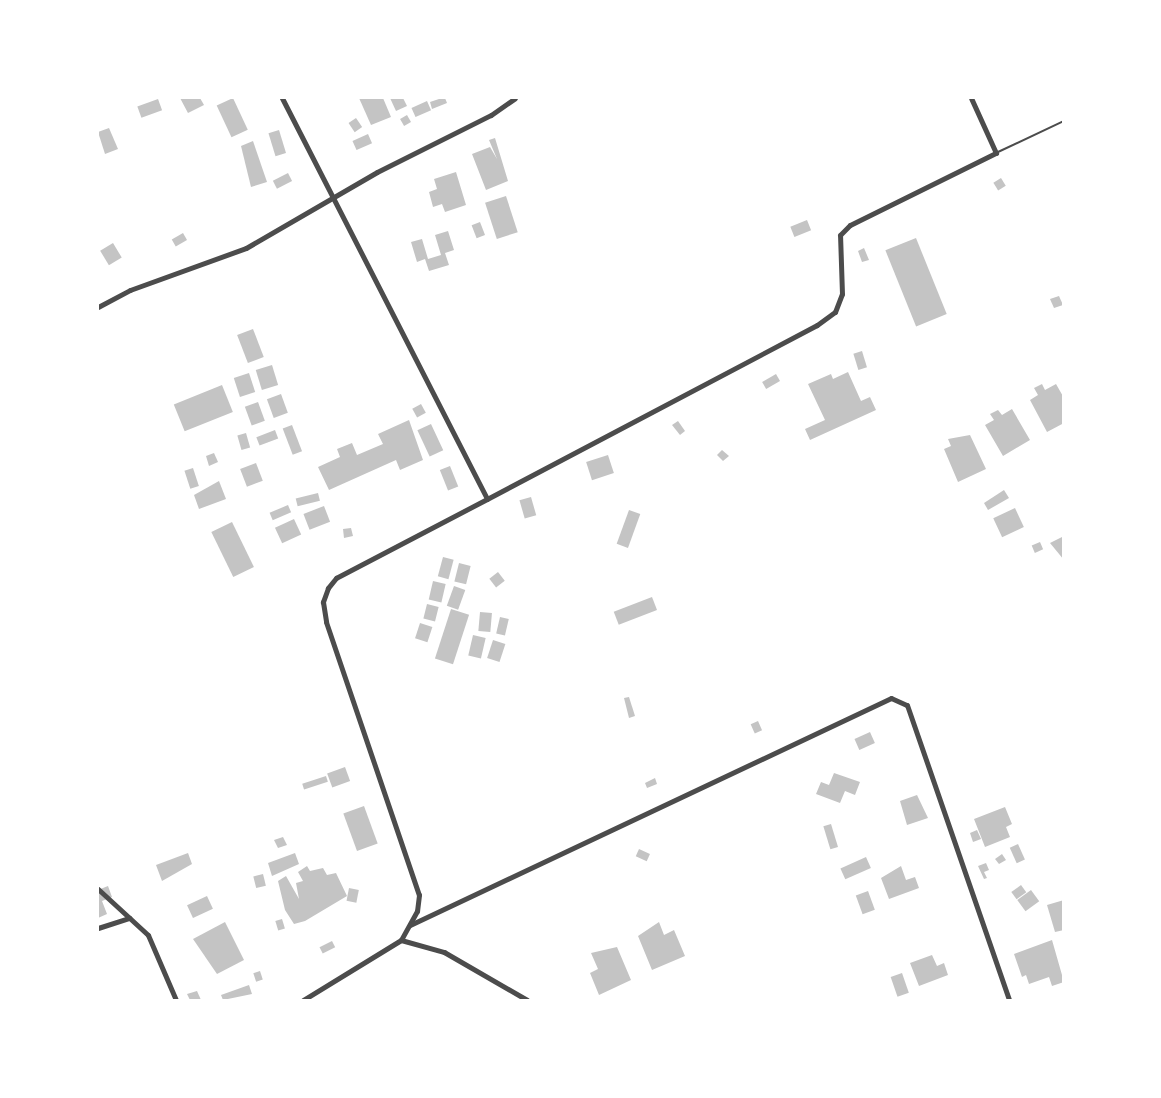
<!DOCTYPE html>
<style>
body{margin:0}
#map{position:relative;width:1161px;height:1098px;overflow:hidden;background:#fff;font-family:Montserrat,sans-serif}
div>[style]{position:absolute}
.building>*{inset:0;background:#c4c4c4;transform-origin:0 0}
.service>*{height:2px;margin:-1px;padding:0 1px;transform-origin:1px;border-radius:1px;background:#4c4c4c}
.minor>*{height:5px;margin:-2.5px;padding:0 2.5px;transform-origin:2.5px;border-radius:2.5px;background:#4c4c4c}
span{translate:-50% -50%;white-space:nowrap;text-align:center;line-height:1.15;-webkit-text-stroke:6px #fff;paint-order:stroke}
.frame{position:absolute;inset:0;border:99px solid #fff;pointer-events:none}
</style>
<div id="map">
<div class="building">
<div style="clip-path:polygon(180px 98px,200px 98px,204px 105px,188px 113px)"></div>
<div style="left:233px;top:98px;width:35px;height:18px;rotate:65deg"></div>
<div style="clip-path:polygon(359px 98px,383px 98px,391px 117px,371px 125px)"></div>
<div style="clip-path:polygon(390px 98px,403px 98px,407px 106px,396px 111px)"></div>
<div style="left:158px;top:99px;width:12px;height:22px;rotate:70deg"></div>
<div style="clip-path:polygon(439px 99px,445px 98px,447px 103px,432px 109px,430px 102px)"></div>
<div style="left:427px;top:101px;width:10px;height:17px;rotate:66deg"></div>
<div style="left:407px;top:115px;width:8px;height:8px;rotate:60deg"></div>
<div style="left:356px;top:118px;width:11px;height:9px;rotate:56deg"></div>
<div style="clip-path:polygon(109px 128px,118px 149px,105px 154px,98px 132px)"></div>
<div style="left:279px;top:130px;width:24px;height:11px;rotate:73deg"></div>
<div style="left:368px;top:134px;width:10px;height:17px;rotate:66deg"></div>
<div style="clip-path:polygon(495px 138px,508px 181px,486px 190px,472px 154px,490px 147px,497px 159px,489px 140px)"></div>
<div style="clip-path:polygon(253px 141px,267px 182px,251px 187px,241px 146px)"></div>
<div style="clip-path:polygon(456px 172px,466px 205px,445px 212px,442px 204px,433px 207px,429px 192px,437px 189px,434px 179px)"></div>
<div style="left:288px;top:173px;width:9px;height:17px;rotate:63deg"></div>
<div style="left:1001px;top:178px;width:9px;height:9px;rotate:58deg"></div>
<div style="left:506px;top:196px;width:38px;height:22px;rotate:72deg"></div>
<div style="left:807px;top:220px;width:11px;height:18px;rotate:68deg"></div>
<div style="left:480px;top:222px;width:14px;height:9px;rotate:69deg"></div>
<div style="clip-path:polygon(448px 231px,454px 250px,445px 253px,449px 265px,429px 271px,425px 259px,417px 262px,411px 242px,422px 239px,428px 259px,441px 255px,435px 235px)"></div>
<div style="left:183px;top:233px;width:8px;height:13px;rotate:60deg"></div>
<div style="left:916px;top:238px;width:82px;height:33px;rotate:68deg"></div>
<div style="left:113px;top:243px;width:17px;height:15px;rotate:59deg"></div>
<div style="clip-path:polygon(864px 248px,869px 260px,862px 262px,858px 251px)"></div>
<div style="clip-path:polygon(1059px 296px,1063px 305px,1054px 308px,1050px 299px)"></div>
<div style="left:253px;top:329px;width:30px;height:17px;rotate:69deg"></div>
<div style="left:862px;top:351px;width:17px;height:9px;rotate:73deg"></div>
<div style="left:272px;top:365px;width:21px;height:17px;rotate:73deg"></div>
<div style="clip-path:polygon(848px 372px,861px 401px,870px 397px,876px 410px,810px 440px,805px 429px,825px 420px,808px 384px,831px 374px,833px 379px)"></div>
<div style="left:249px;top:373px;width:20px;height:16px;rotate:72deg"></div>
<div style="left:776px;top:374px;width:8px;height:16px;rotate:60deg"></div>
<div style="clip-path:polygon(1042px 384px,1045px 390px,1056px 384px,1064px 398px,1064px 423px,1047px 432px,1030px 400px,1038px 395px,1034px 388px)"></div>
<div style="left:222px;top:385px;width:29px;height:52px;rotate:68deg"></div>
<div style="left:281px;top:394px;width:20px;height:15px;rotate:70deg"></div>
<div style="left:258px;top:402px;width:20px;height:14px;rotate:70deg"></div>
<div style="left:421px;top:404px;width:10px;height:10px;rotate:61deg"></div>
<div style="clip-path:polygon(1012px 409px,1030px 440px,1003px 456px,985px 425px,994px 420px,990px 414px,998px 410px,1002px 415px)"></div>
<div style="clip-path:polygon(409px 420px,423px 460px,400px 470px,396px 460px,329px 490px,318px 467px,340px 457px,337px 449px,352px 443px,357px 455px,383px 444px,378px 434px)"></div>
<div style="clip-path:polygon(678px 421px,685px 431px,680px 435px,672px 425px)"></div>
<div style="left:431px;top:424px;width:29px;height:15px;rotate:65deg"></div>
<div style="left:292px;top:425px;width:28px;height:10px;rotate:69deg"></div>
<div style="left:275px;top:430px;width:9px;height:20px;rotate:69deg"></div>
<div style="left:246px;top:433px;width:15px;height:9px;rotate:74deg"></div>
<div style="clip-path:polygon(970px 435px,986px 469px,958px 482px,944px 449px,951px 446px,948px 439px)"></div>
<div style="clip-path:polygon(722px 450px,729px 456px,723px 461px,717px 455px)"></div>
<div style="clip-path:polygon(214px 453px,218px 462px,209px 466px,206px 456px)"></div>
<div style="left:608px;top:455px;width:19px;height:23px;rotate:72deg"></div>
<div style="left:256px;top:463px;width:19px;height:17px;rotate:69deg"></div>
<div style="left:450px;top:466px;width:22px;height:11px;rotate:68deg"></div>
<div style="left:193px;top:468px;width:19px;height:9px;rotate:72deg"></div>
<div style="clip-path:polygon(219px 481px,226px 499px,199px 509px,194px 495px)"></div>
<div style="clip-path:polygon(1004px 490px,1009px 498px,988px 510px,984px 503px)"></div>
<div style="left:318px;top:493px;width:8px;height:23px;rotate:76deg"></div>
<div style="left:531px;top:497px;width:19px;height:12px;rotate:74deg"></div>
<div style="left:288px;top:505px;width:8px;height:20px;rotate:67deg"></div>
<div style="left:324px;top:506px;width:17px;height:22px;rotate:69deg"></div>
<div style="left:1015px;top:508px;width:21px;height:24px;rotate:65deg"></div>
<div style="left:629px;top:510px;width:12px;height:36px;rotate:20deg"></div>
<div style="left:294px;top:519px;width:17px;height:21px;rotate:65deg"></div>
<div style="left:232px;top:522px;width:50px;height:23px;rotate:64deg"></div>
<div style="clip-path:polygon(351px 528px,353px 536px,344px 538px,343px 529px)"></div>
<div style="clip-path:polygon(1064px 536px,1064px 560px,1050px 543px)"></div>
<div style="left:1040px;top:542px;width:8px;height:9px;rotate:67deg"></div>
<div style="left:443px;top:557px;width:11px;height:20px;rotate:15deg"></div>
<div style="left:459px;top:563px;width:12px;height:19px;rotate:14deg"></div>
<div style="left:498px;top:572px;width:11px;height:11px;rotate:52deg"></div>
<div style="left:433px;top:581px;width:13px;height:19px;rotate:13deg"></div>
<div style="left:454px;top:586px;width:12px;height:21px;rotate:20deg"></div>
<div style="left:652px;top:597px;width:14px;height:41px;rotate:69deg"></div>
<div style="left:427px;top:604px;width:12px;height:15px;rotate:14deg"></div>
<div style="left:451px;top:609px;width:19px;height:52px;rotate:18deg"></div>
<div style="left:480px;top:612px;width:12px;height:19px;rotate:5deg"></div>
<div style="left:500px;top:617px;width:9px;height:17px;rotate:13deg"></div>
<div style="left:420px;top:623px;width:13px;height:16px;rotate:18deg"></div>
<div style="left:473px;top:635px;width:13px;height:21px;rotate:13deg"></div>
<div style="left:493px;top:640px;width:13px;height:19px;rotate:18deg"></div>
<div style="clip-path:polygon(629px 697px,635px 716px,629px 718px,624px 698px)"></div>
<div style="left:758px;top:721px;width:10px;height:8px;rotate:66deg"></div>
<div style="left:870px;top:732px;width:12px;height:17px;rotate:66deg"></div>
<div style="left:345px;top:767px;width:15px;height:19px;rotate:70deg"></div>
<div style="clip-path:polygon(834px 773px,860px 782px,855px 795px,845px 791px,840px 803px,816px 794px,821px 782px,829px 785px)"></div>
<div style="left:326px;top:776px;width:6px;height:25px;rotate:72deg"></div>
<div style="clip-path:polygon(655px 778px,657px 784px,647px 788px,645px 783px)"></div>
<div style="clip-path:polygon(917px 795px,928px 818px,907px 825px,900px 801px)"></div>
<div style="left:364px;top:806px;width:40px;height:22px;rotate:70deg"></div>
<div style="clip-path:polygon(1005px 807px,1012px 824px,1006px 827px,1010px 837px,985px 847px,974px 819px)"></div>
<div style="left:831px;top:824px;width:24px;height:8px;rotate:73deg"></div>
<div style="clip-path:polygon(977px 830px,981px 839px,973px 842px,970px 833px)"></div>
<div style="clip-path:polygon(283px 837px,287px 845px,278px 848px,274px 840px)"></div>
<div style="left:1018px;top:844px;width:17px;height:9px;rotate:66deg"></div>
<div style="left:639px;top:849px;width:12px;height:8px;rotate:24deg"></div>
<div style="clip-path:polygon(188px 853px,192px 864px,162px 881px,156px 865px)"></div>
<div style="clip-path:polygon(295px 853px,299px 864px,272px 876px,268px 863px)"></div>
<div style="clip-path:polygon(1002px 854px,1006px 860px,999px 864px,995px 859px)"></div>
<div style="left:866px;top:857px;width:12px;height:28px;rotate:66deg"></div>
<div style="clip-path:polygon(986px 863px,989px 870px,984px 872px,987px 878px,984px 879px,978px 866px)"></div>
<div style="clip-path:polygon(307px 866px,310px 871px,323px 868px,327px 875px,336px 873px,347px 896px,305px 921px,294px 924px,285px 910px,278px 881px,286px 876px,299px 899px,296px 883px,303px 881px,298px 872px)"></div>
<div style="clip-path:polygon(901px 866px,906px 880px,915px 877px,919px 888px,889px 899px,881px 878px)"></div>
<div style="left:263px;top:874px;width:12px;height:10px;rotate:76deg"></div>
<div style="left:1021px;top:885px;width:9px;height:12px;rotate:54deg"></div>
<div style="clip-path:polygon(108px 886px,112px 897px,102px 901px,107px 914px,98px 918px,98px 890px)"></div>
<div style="left:349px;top:888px;width:10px;height:13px;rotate:11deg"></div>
<div style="left:1031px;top:890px;width:14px;height:17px;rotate:54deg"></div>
<div style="left:868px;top:891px;width:20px;height:13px;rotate:70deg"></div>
<div style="left:207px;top:896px;width:14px;height:22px;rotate:65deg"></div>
<div style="clip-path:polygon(1064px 900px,1064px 930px,1055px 932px,1047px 905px)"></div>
<div style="left:282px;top:919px;width:10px;height:7px;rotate:73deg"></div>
<div style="clip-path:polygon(225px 922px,244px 960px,217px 974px,193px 939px)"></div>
<div style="clip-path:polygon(659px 922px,664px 935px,674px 930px,685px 956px,652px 970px,638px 936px)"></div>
<div style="clip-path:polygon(1052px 940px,1064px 982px,1052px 986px,1049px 977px,1029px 984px,1026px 975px,1022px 977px,1014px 954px)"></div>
<div style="left:332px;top:941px;width:7px;height:14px;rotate:63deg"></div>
<div style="clip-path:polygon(617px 947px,631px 980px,599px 995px,590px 973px,598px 969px,591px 953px)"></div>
<div style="clip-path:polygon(932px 955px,937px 966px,944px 963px,948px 975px,919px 986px,910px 963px)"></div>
<div style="left:260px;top:971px;width:9px;height:7px;rotate:72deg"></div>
<div style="left:902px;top:973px;width:21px;height:12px;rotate:71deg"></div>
<div style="clip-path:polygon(249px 985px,252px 994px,223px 1000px,221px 995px)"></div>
<div style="clip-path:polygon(197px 991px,201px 1000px,190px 1000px,187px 994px)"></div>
</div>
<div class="service">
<div style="left:998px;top:152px;width:73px;rotate:-25.2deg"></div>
</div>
<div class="minor">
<div style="left:282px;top:98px;width:450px;rotate:62.9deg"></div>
<div style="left:487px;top:499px;width:170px;rotate:152.4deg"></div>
<div style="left:336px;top:578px;width:13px;rotate:129deg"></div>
<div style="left:328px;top:588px;width:15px;rotate:110deg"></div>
<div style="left:323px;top:602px;width:20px;rotate:81deg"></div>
<div style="left:326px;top:622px;width:288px;rotate:71.2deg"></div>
<div style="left:419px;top:895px;width:16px;rotate:97deg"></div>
<div style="left:417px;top:911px;width:33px;rotate:119deg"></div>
<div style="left:401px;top:940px;width:115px;rotate:148.5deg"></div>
<div style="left:98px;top:307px;width:36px;rotate:-28deg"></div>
<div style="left:130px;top:290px;width:123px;rotate:-19.9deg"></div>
<div style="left:246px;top:248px;width:151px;rotate:-30.1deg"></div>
<div style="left:377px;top:172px;width:127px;rotate:-26.6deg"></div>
<div style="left:491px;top:115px;width:29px;rotate:-35deg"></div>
<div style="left:487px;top:499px;width:373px;rotate:-27.8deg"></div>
<div style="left:817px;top:325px;width:22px;rotate:-36deg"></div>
<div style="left:835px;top:312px;width:19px;rotate:-69deg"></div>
<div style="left:842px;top:294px;width:59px;rotate:-91.9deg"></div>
<div style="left:840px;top:235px;width:14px;rotate:-45deg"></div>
<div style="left:850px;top:225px;width:163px;rotate:-26.3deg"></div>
<div style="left:996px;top:153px;width:60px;rotate:-114.4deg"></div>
<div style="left:98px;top:889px;width:68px;rotate:42.6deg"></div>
<div style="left:148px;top:935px;width:71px;rotate:66.7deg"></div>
<div style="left:410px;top:925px;width:532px;rotate:-25.26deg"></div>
<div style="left:891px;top:698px;width:17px;rotate:24deg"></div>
<div style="left:907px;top:705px;width:312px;rotate:70.9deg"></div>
<div style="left:98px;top:928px;width:33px;rotate:-18deg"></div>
<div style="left:401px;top:940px;width:45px;rotate:15.6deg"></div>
<div style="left:444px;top:952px;width:96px;rotate:30deg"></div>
</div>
<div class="frame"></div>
</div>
